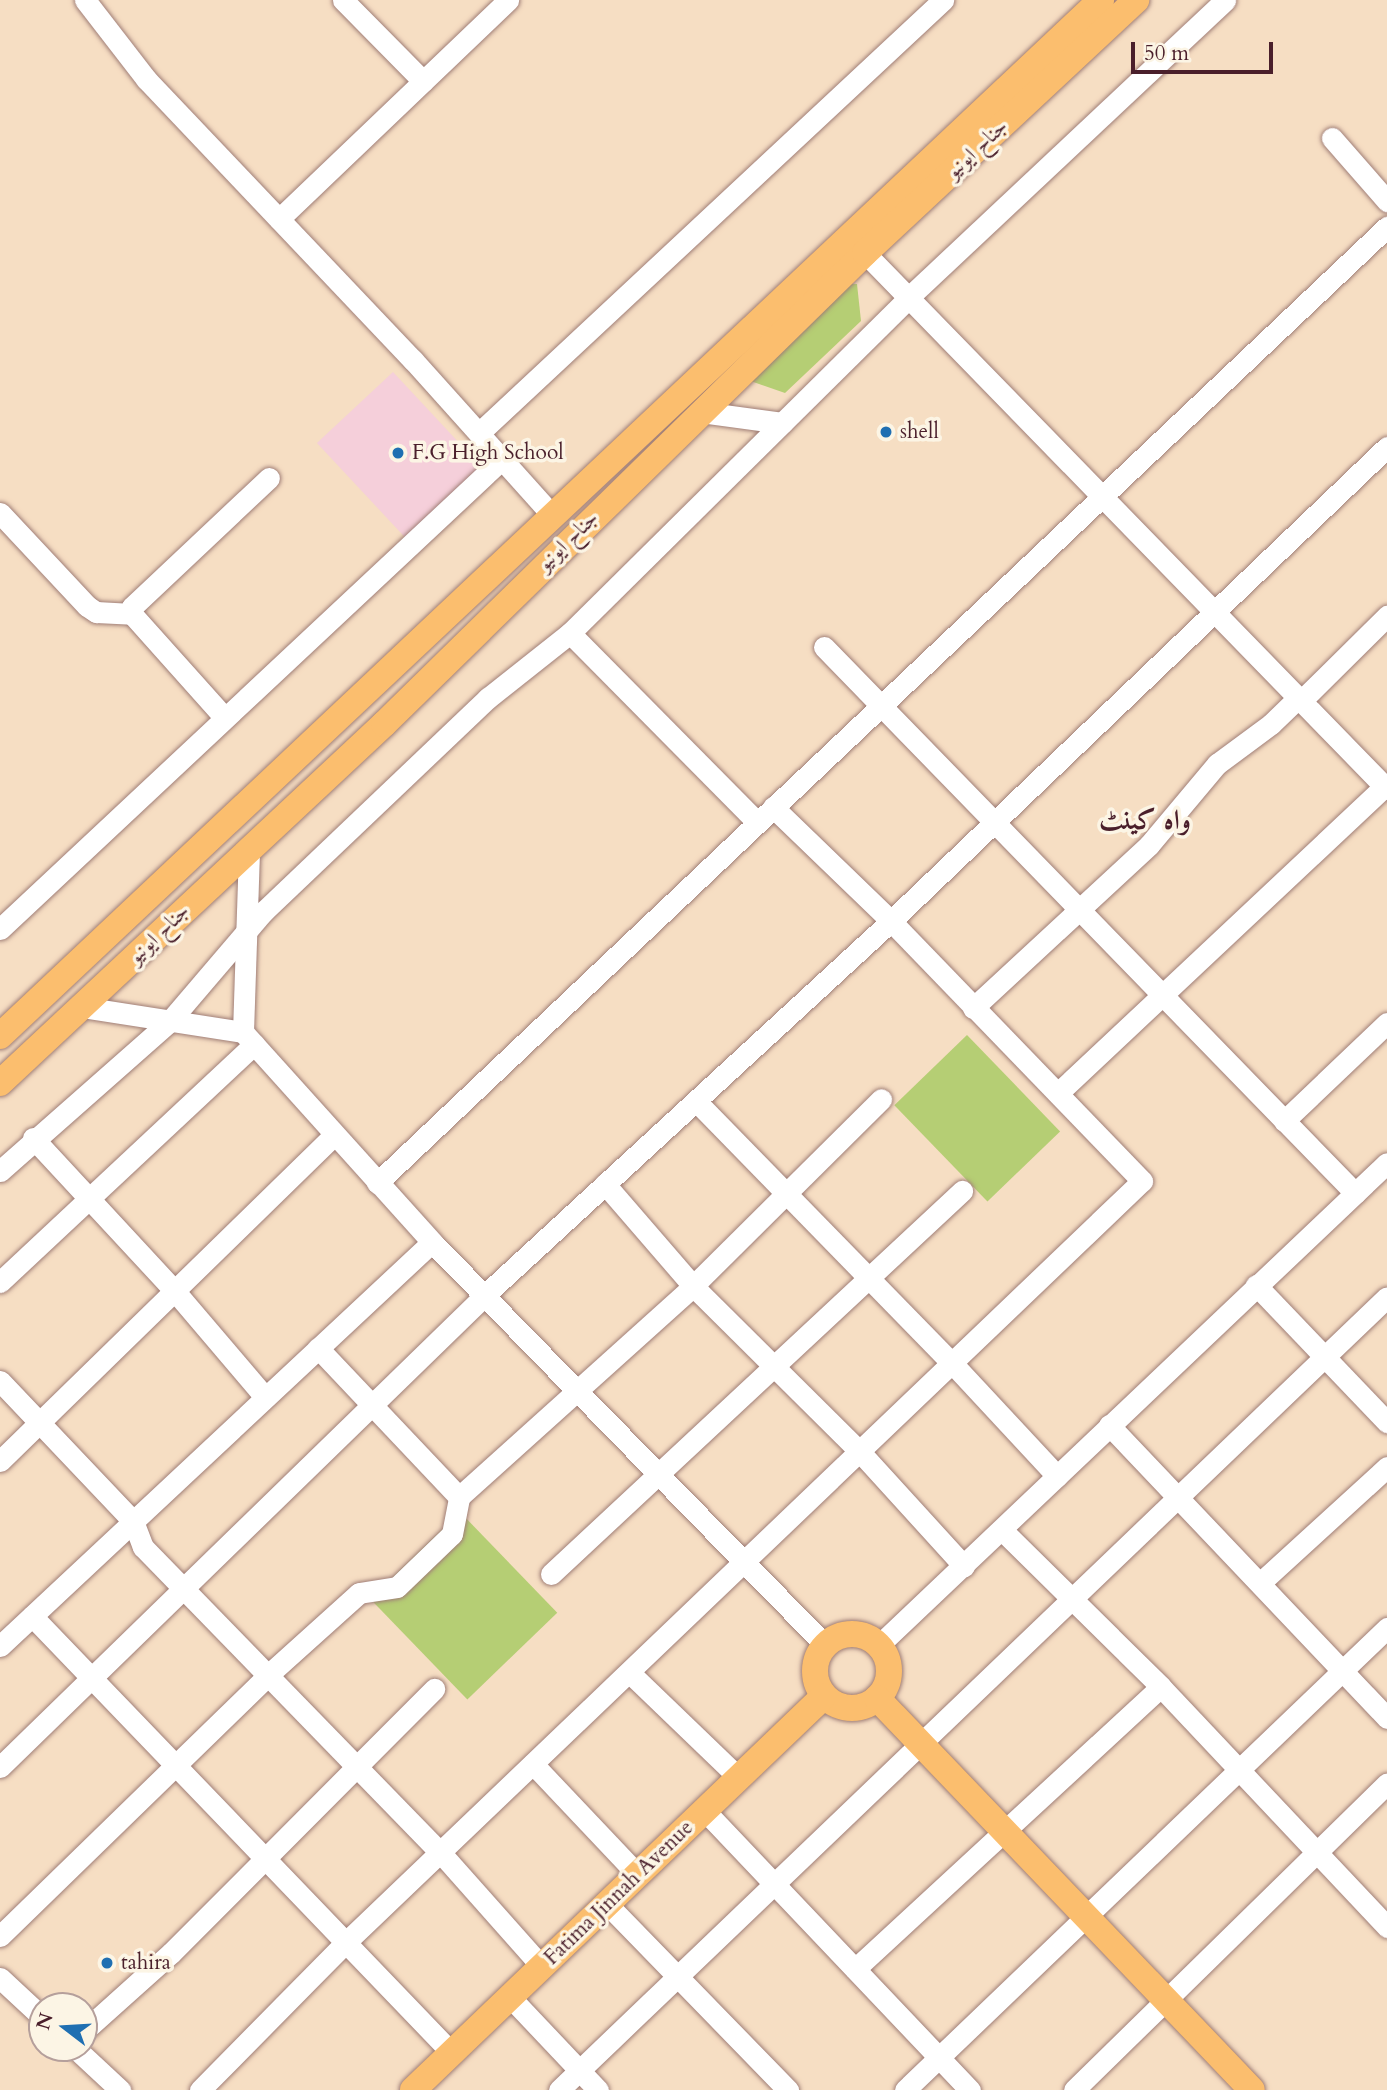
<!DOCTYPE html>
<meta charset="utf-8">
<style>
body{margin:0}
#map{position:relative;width:1387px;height:2090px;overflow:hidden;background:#f6dec3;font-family:Cardo,Amiri,serif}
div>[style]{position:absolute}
.built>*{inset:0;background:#f5cfda;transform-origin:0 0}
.green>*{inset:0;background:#b5ce74;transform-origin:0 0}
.roads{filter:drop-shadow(0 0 2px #a07e77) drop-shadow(0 0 2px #a07e77)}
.minor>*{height:21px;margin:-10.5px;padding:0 10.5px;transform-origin:10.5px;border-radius:10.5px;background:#fff}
.major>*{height:26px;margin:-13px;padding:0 13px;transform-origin:13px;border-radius:13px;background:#fbbe6e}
.major>.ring{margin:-13px;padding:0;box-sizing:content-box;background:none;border:26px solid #fbbe6e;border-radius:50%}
.dots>*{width:19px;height:19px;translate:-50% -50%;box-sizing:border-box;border:4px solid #fcf5e5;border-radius:50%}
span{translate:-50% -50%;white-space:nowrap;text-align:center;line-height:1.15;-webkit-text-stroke:7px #fcf5e5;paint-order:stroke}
.street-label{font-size:21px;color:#4a1f2b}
.poi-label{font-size:21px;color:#4a1f2b}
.left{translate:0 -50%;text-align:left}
.district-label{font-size:28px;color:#4a1f2b;font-weight:700}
.north{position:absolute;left:28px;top:1992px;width:70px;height:70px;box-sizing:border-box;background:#fcf5e5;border:2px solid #b59f9b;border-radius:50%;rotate:287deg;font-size:19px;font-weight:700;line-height:28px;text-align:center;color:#4a1f2b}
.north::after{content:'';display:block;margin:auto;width:24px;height:32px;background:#1f6fb2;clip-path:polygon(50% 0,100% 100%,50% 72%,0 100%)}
.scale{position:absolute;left:1131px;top:42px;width:142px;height:32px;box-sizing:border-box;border:4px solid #4a1f2b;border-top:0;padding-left:9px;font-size:21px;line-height:24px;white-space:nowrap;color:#4a1f2b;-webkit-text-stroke:5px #fcf5e5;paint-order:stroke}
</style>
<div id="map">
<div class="built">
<div style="left:393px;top:372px;width:129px;height:104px;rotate:47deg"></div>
</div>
<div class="green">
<div style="clip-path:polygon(848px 284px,857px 284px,861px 321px,785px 393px,745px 379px)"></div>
<div style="left:967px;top:1035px;width:134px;height:101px;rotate:46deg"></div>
<div style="left:460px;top:1512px;width:140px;height:125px;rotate:46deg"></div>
</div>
<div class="roads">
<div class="minor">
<div style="left:85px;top:0;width:100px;rotate:52.3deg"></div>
<div style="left:146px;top:79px;width:388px;rotate:46.5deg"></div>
<div style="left:413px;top:360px;width:207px;rotate:48.1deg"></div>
<div style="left:343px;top:0;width:114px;rotate:45.4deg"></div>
<div style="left:1332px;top:138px;width:84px;rotate:48.9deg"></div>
<div style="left:279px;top:219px;width:317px;rotate:-43.7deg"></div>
<div style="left:865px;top:253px;width:748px;rotate:45.76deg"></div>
<div style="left:701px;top:412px;width:82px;rotate:7.7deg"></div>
<div style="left:479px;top:433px;width:635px;rotate:-43.02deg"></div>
<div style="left:0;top:513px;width:127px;rotate:46.9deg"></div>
<div style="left:87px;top:606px;width:11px;rotate:34deg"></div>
<div style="left:96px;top:612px;width:36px;rotate:3deg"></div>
<div style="left:570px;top:633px;width:266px;rotate:45.3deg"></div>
<div style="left:824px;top:647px;width:762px;rotate:45.8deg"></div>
<div style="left:1302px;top:700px;width:120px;rotate:-44.7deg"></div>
<div style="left:224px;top:717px;width:138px;rotate:-131.8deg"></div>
<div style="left:132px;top:614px;width:7px;rotate:-90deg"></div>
<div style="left:132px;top:607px;width:188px;rotate:-43.3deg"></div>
<div style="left:0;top:929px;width:688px;rotate:-43.11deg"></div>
<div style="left:82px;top:1007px;width:163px;rotate:8.8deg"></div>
<div style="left:243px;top:1032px;width:283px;rotate:48deg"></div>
<div style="left:432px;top:1242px;width:563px;rotate:45.72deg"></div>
<div style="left:973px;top:1008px;width:240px;rotate:-42.8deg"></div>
<div style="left:1149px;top:845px;width:106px;rotate:-50deg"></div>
<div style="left:1217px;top:764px;width:67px;rotate:-36.5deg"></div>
<div style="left:1271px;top:724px;width:39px;rotate:-44deg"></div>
<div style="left:243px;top:1032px;width:184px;rotate:-88.1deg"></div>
<div style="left:1058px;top:1093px;width:451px;rotate:-43.2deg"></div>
<div style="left:696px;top:1101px;width:368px;rotate:45.7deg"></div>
<div style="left:953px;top:1364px;width:153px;rotate:47.1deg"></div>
<div style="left:1284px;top:1121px;width:142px;rotate:-43.6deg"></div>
<div style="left:33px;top:1138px;width:206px;rotate:47.2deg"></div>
<div style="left:173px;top:1289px;width:142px;rotate:49.6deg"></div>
<div style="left:0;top:1171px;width:225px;rotate:-41.4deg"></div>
<div style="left:169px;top:1022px;width:145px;rotate:-49.5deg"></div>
<div style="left:263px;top:912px;width:311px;rotate:-43.6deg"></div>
<div style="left:488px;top:698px;width:105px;rotate:-38.4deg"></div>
<div style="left:570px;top:633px;width:476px;rotate:-44.7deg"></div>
<div style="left:908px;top:298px;width:435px;rotate:-43.2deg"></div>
<div style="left:377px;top:1183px;width:1391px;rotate:-43.43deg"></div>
<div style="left:605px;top:1184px;width:135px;rotate:49.2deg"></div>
<div style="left:693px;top:1286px;width:237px;rotate:44.8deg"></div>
<div style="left:861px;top:1453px;width:153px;rotate:47.7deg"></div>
<div style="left:0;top:1282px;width:348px;rotate:-43.1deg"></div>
<div style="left:1256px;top:1285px;width:190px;rotate:46.3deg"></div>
<div style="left:318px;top:1348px;width:205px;rotate:46.6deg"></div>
<div style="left:0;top:1381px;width:193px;rotate:46.5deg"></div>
<div style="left:133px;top:1521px;width:28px;rotate:69deg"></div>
<div style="left:143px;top:1547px;width:426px;rotate:45.8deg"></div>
<div style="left:440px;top:1852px;width:154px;rotate:48.4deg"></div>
<div style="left:1109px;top:1425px;width:404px;rotate:46.5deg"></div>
<div style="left:0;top:1461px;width:465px;rotate:-44.3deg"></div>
<div style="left:1002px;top:1530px;width:223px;rotate:44.6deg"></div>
<div style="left:1161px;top:1687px;width:330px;rotate:46.7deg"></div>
<div style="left:551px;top:1574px;width:562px;rotate:-42.98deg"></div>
<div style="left:1260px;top:1583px;width:172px;rotate:-42.4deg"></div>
<div style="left:32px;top:1616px;width:606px;rotate:46.14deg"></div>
<div style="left:879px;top:1645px;width:700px;rotate:-43.5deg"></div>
<div style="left:0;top:1646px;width:591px;rotate:-43.08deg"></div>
<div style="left:630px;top:1673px;width:151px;rotate:43.9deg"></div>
<div style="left:533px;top:1764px;width:153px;rotate:46.6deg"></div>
<div style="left:0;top:1767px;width:680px;rotate:-44.22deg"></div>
<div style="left:487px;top:1293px;width:549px;rotate:-42.64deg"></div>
<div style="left:891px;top:921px;width:686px;rotate:-43.7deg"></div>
<div style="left:705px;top:1811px;width:385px;rotate:46.5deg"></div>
<div style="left:607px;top:1904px;width:260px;rotate:45.8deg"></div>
<div style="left:0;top:1936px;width:374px;rotate:-44.2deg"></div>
<div style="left:268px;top:1675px;width:122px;rotate:-42deg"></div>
<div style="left:359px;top:1593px;width:38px;rotate:-9deg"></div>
<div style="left:397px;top:1587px;width:76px;rotate:-43.9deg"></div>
<div style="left:452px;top:1534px;width:38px;rotate:-79deg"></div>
<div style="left:459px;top:1497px;width:315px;rotate:-42deg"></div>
<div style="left:693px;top:1286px;width:265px;rotate:-44.8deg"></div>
<div style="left:855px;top:1969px;width:416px;rotate:-42.7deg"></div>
<div style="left:0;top:1978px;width:57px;rotate:42.9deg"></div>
<div style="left:510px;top:1997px;width:128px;rotate:46.6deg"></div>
<div style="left:84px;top:2031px;width:117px;rotate:-41.9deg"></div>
<div style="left:171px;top:1953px;width:373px;rotate:-45.1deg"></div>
<div style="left:75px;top:2048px;width:62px;rotate:43deg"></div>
<div style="left:200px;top:2090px;width:205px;rotate:-45.4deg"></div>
<div style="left:344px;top:1944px;width:1104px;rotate:-43.72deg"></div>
<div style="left:1142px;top:1181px;width:361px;rotate:-134deg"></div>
<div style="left:891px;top:921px;width:164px;rotate:-136deg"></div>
<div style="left:559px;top:2090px;width:1146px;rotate:-43.76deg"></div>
<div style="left:905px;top:2090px;width:668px;rotate:-43.79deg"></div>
<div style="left:1074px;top:2090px;width:438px;rotate:-44.4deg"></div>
</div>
<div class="major">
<div style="left:0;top:1036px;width:1512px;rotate:-43.26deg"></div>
<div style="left:0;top:1083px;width:526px;rotate:-43.07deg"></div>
<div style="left:384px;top:724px;width:673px;rotate:-44.4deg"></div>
<div style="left:865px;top:253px;width:371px;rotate:-43deg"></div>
<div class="ring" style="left:815px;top:1634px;width:48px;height:48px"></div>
<div style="left:877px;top:1698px;width:542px;rotate:46.27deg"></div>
<div style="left:413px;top:2090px;width:569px;rotate:-43.79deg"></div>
</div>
</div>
<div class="dots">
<div style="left:886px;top:432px;background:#1f6fb2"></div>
<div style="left:398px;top:453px;background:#1f6fb2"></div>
<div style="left:107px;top:1963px;background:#1f6fb2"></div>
</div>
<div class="street-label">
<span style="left:977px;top:149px;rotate:-43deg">جناح ایونیو</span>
<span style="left:568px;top:541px;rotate:-44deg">جناح ایونیو</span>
<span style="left:159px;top:934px;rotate:-44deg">جناح ایونیو</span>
<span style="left:619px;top:1893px;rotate:-44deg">Fatima Jinnah Avenue</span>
</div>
<div class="poi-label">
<span class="left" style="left:900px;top:432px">shell</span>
<span class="left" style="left:412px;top:453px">F.G High School</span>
<span class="left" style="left:121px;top:1963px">tahira</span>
</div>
<div class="district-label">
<span style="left:1145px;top:820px">واہ کینٹ</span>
</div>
<div class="north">N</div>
<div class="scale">50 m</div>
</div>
